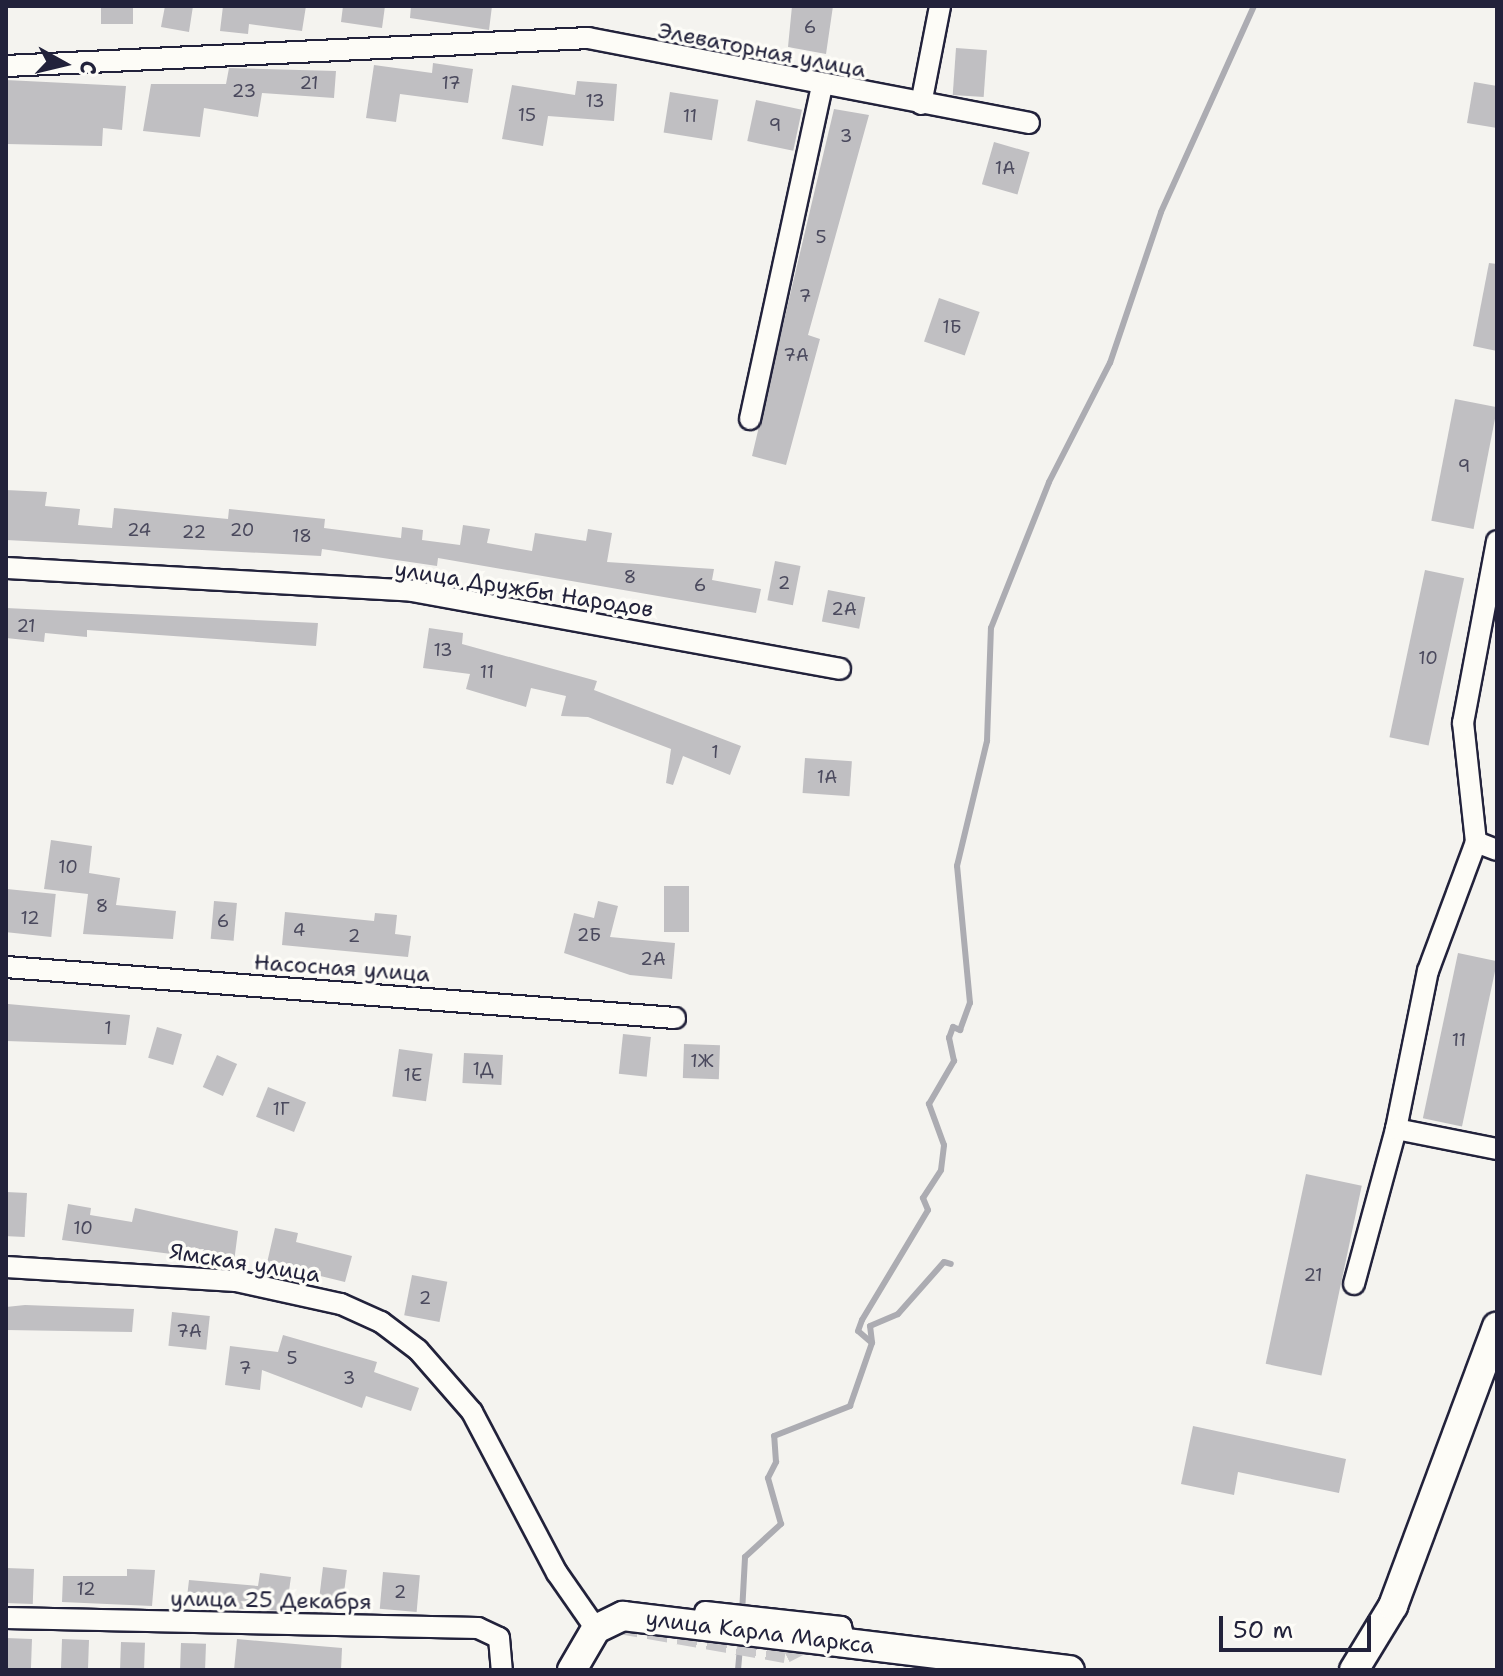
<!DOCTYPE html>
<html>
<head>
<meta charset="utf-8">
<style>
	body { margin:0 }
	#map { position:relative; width:1503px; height:1676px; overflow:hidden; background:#f4f3ef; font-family:"Shantell Sans",sans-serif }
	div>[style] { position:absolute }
	.stream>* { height:6px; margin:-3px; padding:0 3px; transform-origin:3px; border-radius:3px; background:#acacb2 }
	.building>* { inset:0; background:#c0bfc2; transform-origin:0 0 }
	.street-tunnel>* { height:20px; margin-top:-10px; transform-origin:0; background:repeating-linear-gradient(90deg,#cac9cb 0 20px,transparent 0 30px) }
	.roads { filter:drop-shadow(2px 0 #22223b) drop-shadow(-2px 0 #22223b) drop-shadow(0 2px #22223b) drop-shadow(0 -2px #22223b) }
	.street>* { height:20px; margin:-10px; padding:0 10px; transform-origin:10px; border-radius:10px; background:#fdfcf7 }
	.secondary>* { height:28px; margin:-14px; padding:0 14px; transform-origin:14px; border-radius:14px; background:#fdfcf7 }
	span { translate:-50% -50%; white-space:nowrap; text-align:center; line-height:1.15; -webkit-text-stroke:7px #fdfcf7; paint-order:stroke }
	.number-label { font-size:18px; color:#4a495d }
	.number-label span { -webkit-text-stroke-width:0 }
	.street-label { font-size:22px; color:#22223b }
	.frame { position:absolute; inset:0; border:8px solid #22223b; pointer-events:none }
	.north { position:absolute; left:24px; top:24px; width:80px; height:80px; -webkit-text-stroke:6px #fdfcf7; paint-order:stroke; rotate:98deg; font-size:22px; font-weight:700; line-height:32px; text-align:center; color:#22223b }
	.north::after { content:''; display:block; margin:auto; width:28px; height:36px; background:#22223b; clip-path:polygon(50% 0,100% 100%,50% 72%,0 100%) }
	.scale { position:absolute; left:1219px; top:1616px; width:152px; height:36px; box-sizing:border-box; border:4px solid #22223b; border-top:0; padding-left:10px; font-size:24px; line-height:28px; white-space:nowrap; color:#22223b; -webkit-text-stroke:6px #fdfcf7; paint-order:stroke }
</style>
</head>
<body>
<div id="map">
	<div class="stream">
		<i style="left:872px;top:1342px;width:16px;rotate:-97deg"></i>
		<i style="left:870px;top:1326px;width:30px;rotate:-23deg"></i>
		<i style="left:898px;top:1314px;width:69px;rotate:-48.5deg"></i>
		<i style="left:944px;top:1262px;width:7px;rotate:16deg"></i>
		<i style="left:742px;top:1613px;width:56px;rotate:-86.9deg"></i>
		<i style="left:745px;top:1557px;width:49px;rotate:-42.5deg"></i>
		<i style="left:781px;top:1524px;width:48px;rotate:-105.8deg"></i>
		<i style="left:768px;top:1478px;width:18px;rotate:-63deg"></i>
		<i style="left:776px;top:1462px;width:26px;rotate:-94deg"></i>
		<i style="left:774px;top:1436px;width:82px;rotate:-21.5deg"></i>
		<i style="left:850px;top:1406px;width:67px;rotate:-70.8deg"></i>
		<i style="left:872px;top:1343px;width:18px;rotate:-139deg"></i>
		<i style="left:858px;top:1331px;width:12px;rotate:-70deg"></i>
		<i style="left:862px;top:1320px;width:128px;rotate:-59deg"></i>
		<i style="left:928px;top:1210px;width:13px;rotate:-113deg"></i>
		<i style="left:923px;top:1198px;width:33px;rotate:-57deg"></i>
		<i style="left:941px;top:1170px;width:25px;rotate:-83deg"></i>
		<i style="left:944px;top:1145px;width:44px;rotate:-110.1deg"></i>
		<i style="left:929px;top:1104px;width:50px;rotate:-59.8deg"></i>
		<i style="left:954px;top:1061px;width:24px;rotate:-102deg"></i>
		<i style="left:949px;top:1038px;width:12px;rotate:-70deg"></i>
		<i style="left:953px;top:1027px;width:8px;rotate:23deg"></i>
		<i style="left:960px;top:1030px;width:29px;rotate:-70deg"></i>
		<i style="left:970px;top:1003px;width:138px;rotate:-95.4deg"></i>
		<i style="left:957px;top:866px;width:129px;rotate:-76.5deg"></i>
		<i style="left:987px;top:741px;width:113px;rotate:-88deg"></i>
		<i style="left:991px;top:628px;width:157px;rotate:-68.3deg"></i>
		<i style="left:1049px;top:482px;width:134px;rotate:-62.9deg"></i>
		<i style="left:1110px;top:363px;width:159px;rotate:-71.3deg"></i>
		<i style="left:1161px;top:212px;width:226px;rotate:-65.7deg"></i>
		<i style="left:738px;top:1670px;width:34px;rotate:-85deg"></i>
	</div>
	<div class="building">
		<i style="left:101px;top:6px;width:32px;height:18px"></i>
		<i style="clip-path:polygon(165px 6px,193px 6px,189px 32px,161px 27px)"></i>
		<i style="clip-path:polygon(223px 6px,306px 6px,302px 31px,249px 24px,248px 34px,220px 31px)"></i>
		<i style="clip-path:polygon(343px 6px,385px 6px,382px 28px,341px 22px)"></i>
		<i style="clip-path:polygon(411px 6px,492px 6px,489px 30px,410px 18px)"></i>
		<i style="clip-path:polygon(792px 6px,833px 6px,826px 54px,788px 47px)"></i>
		<i style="left:956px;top:48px;width:31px;height:47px;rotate:4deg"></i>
		<i style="clip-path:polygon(433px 63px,473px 69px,468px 103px,400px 94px,396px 122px,366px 118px,374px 65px,432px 73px)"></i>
		<i style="clip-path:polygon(229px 68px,336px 71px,334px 98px,262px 93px,258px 117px,204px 108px,200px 137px,143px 131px,151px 84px,226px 84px)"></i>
		<i style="clip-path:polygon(6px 80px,126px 86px,122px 130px,103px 128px,102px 146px,6px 144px)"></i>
		<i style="clip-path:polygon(577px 81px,617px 84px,614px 121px,548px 116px,543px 146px,502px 139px,512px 85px,575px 95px)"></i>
		<i style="clip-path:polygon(1474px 82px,1497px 86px,1497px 128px,1467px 123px)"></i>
		<i style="left:670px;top:92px;width:49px;height:41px;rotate:9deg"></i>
		<i style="left:756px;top:100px;width:47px;height:42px;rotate:12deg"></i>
		<i style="clip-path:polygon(834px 109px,869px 115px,808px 335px,820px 339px,786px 465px,752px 456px)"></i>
		<i style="left:994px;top:142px;width:37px;height:44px;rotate:16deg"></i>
		<i style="clip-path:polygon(1489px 263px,1497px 264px,1497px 351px,1473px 346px)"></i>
		<i style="left:939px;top:298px;width:43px;height:46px;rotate:19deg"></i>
		<i style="left:1455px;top:399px;width:43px;height:124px;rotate:11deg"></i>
		<i style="clip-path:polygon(6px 490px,47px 492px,45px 506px,80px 509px,78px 525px,112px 528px,114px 508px,228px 519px,229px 509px,325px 519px,324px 528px,401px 538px,402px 527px,423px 530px,422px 540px,460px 545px,463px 525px,490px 529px,487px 543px,532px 551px,535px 533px,586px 541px,588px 529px,612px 533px,607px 562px,714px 569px,712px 580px,761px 589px,756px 613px,438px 558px,437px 566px,322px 549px,321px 556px,6px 540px)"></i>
		<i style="left:775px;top:561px;width:26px;height:40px;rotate:11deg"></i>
		<i style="left:1425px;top:570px;width:40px;height:171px;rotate:12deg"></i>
		<i style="left:828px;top:590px;width:38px;height:32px;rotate:11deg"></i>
		<i style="clip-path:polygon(6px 608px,318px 623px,316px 646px,87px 630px,87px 637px,45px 633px,44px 642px,6px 638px)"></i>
		<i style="clip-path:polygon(429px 628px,463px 633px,462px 644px,597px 681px,594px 690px,741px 746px,730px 775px,683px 756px,673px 785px,666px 783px,671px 749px,588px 717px,561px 716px,566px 696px,531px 688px,526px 707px,466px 689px,470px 674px,423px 668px)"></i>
		<i style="left:805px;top:758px;width:47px;height:35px;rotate:4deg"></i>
		<i style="clip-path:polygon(51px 840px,92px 846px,89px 873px,120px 878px,116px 905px,176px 911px,173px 939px,83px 934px,88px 894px,44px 889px)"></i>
		<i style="left:664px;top:886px;width:25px;height:46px"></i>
		<i style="left:7px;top:889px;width:49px;height:43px;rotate:6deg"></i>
		<i style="left:214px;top:901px;width:23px;height:38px;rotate:5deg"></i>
		<i style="clip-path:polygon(598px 901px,618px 906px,610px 937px,675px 943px,672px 979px,630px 975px,564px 953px,574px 913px,594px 918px)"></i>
		<i style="clip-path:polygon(285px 912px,374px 921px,375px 913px,397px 915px,395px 934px,411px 936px,408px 957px,282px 945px)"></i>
		<i style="left:1458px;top:953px;width:40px;height:169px;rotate:12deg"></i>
		<i style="clip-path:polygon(8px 1004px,130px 1015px,126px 1045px,6px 1041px)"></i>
		<i style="left:157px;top:1027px;width:26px;height:32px;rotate:16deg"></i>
		<i style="left:623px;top:1034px;width:28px;height:40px;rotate:6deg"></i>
		<i style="left:684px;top:1044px;width:36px;height:34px;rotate:2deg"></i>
		<i style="left:399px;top:1049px;width:34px;height:48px;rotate:8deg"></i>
		<i style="left:464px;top:1053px;width:39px;height:30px;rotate:3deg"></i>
		<i style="left:217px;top:1055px;width:22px;height:35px;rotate:24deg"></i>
		<i style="left:268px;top:1087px;width:41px;height:32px;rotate:22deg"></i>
		<i style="left:1306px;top:1174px;width:57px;height:194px;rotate:12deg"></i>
		<i style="left:6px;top:1192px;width:21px;height:44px;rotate:3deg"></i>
		<i style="clip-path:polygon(68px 1204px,91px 1208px,90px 1215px,132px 1222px,135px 1208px,238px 1231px,234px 1262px,62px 1240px)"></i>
		<i style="clip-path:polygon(275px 1228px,298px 1233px,296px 1242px,352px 1256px,345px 1282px,267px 1263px)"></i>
		<i style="left:412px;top:1275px;width:36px;height:41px;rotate:11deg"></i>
		<i style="clip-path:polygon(25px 1305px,134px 1309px,132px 1332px,6px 1330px,6px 1307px)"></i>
		<i style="left:172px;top:1312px;width:38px;height:34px;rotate:6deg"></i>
		<i style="clip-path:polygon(283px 1335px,377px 1362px,374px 1372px,419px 1388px,411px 1411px,366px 1396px,362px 1408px,262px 1370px,260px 1390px,225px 1385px,230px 1346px,278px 1352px)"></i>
		<i style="clip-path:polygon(1193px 1426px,1346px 1459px,1339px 1493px,1238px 1472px,1234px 1495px,1181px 1484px)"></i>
		<i style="left:323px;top:1567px;width:24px;height:39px;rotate:7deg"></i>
		<i style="left:6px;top:1568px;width:28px;height:35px;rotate:2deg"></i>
		<i style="clip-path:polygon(127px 1569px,155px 1570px,152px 1606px,62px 1602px,63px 1576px,127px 1576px)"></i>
		<i style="left:383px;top:1572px;width:37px;height:37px;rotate:5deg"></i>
		<i style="clip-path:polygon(260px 1573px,291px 1577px,286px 1611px,186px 1606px,189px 1580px,258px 1586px)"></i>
		<i style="left:6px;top:1638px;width:26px;height:32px;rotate:2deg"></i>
		<i style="clip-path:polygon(237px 1639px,342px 1648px,341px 1670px,234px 1670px)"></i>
		<i style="left:89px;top:1640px;width:30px;height:27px;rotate:92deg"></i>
		<i style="left:121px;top:1642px;width:24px;height:28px;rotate:2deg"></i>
		<i style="left:181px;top:1643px;width:25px;height:27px;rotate:2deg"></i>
	</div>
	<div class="street-tunnel">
		<i style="left:619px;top:1624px;width:169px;rotate:9.9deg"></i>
		<i style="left:785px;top:1653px;width:30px;rotate:-27deg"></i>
	</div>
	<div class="roads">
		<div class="street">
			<i style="left:6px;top:66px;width:583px;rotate:-2.75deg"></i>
			<i style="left:588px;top:38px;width:449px;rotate:10.9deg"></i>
			<i style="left:921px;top:104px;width:100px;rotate:-79deg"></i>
			<i style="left:750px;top:419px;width:341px;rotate:-77.8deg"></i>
			<i style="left:6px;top:568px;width:407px;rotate:3.2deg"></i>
			<i style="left:412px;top:591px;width:435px;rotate:10.3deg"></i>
			<i style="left:1476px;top:842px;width:22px;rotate:21deg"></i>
			<i style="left:6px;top:967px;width:671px;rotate:4.36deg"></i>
			<i style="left:1396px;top:1129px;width:161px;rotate:-78.6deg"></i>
			<i style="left:1428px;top:971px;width:138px;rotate:-69.6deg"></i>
			<i style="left:1476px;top:842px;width:120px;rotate:-96.2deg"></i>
			<i style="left:1463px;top:723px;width:185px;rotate:-79.4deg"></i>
			<i style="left:6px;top:1267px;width:230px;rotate:3.5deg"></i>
			<i style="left:236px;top:1281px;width:107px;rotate:12.4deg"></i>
			<i style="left:341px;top:1304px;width:44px;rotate:24.2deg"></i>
			<i style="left:381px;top:1322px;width:46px;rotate:37.1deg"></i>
			<i style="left:418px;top:1350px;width:82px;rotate:48.9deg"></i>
			<i style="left:472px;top:1412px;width:182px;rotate:62.2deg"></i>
			<i style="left:557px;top:1573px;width:68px;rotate:55.1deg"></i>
			<i style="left:1354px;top:1284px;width:161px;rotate:-74.8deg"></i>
			<i style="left:1396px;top:1129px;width:103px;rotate:11.2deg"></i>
			<i style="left:705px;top:1612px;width:137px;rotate:6.3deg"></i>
			<i style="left:841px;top:1627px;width:16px;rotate:75deg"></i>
			<i style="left:6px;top:1618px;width:472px;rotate:1.2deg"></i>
			<i style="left:478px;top:1628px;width:23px;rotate:25deg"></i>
			<i style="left:499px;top:1638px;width:32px;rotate:85deg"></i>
		</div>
		<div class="secondary">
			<i style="left:572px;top:1670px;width:48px;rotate:-59.7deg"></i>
			<i style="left:596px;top:1629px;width:30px;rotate:-26deg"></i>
			<i style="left:623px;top:1616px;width:450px;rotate:6.9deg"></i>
			<i style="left:1354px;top:1670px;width:75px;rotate:-58.6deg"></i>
			<i style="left:1393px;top:1606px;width:298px;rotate:-69.6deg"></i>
		</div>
	</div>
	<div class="number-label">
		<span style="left:810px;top:27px">6</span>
		<span style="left:309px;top:83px">21</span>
		<span style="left:451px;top:83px">17</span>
		<span style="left:244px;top:91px">23</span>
		<span style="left:595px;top:101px">13</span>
		<span style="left:527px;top:115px">15</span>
		<span style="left:690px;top:116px">11</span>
		<span style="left:775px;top:125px">9</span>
		<span style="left:846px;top:136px">3</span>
		<span style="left:1005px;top:168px">1А</span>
		<span style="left:821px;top:237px">5</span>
		<span style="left:805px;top:296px">7</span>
		<span style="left:952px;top:327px">1Б</span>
		<span style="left:796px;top:355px">7А</span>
		<span style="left:1464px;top:466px">9</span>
		<span style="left:139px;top:530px">24</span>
		<span style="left:242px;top:530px">20</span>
		<span style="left:194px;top:532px">22</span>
		<span style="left:302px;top:536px">18</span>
		<span style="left:630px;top:577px">8</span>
		<span style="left:784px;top:583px">2</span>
		<span style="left:700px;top:585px">6</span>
		<span style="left:844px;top:609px">2А</span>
		<span style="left:26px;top:626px">21</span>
		<span style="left:443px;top:650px">13</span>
		<span style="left:1428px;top:658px">10</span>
		<span style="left:487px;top:672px">11</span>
		<span style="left:715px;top:752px">1</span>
		<span style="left:827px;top:777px">1А</span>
		<span style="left:68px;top:867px">10</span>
		<span style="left:102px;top:906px">8</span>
		<span style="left:30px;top:918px">12</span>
		<span style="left:223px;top:921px">6</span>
		<span style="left:299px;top:930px">4</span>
		<span style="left:589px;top:935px">2Б</span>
		<span style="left:354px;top:936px">2</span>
		<span style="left:653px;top:959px">2А</span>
		<span style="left:108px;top:1028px">1</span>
		<span style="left:1459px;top:1040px">11</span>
		<span style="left:702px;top:1061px">1Ж</span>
		<span style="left:483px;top:1069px">1Д</span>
		<span style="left:413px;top:1075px">1Е</span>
		<span style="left:281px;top:1109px">1Г</span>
		<span style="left:83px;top:1228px">10</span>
		<span style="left:1313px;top:1275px">21</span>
		<span style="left:425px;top:1298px">2</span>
		<span style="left:189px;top:1331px">7А</span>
		<span style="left:292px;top:1358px">5</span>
		<span style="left:245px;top:1368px">7</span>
		<span style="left:349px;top:1378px">3</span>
		<span style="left:86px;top:1589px">12</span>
		<span style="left:400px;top:1592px">2</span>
	</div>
	<div class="street-label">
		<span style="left:762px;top:50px;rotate:11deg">Элеваторная улица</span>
		<span style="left:524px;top:589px;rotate:9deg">улица Дружбы Народов</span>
		<span style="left:342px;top:968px;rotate:4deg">Насосная улица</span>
		<span style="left:245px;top:1263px;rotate:9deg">Ямская улица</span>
		<span style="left:271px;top:1600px;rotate:1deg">улица 25 Декабря</span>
		<span style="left:760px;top:1632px;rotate:7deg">улица Карла Маркса</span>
	</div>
	<div class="frame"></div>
	<div class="north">С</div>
	<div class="scale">50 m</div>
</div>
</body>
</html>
